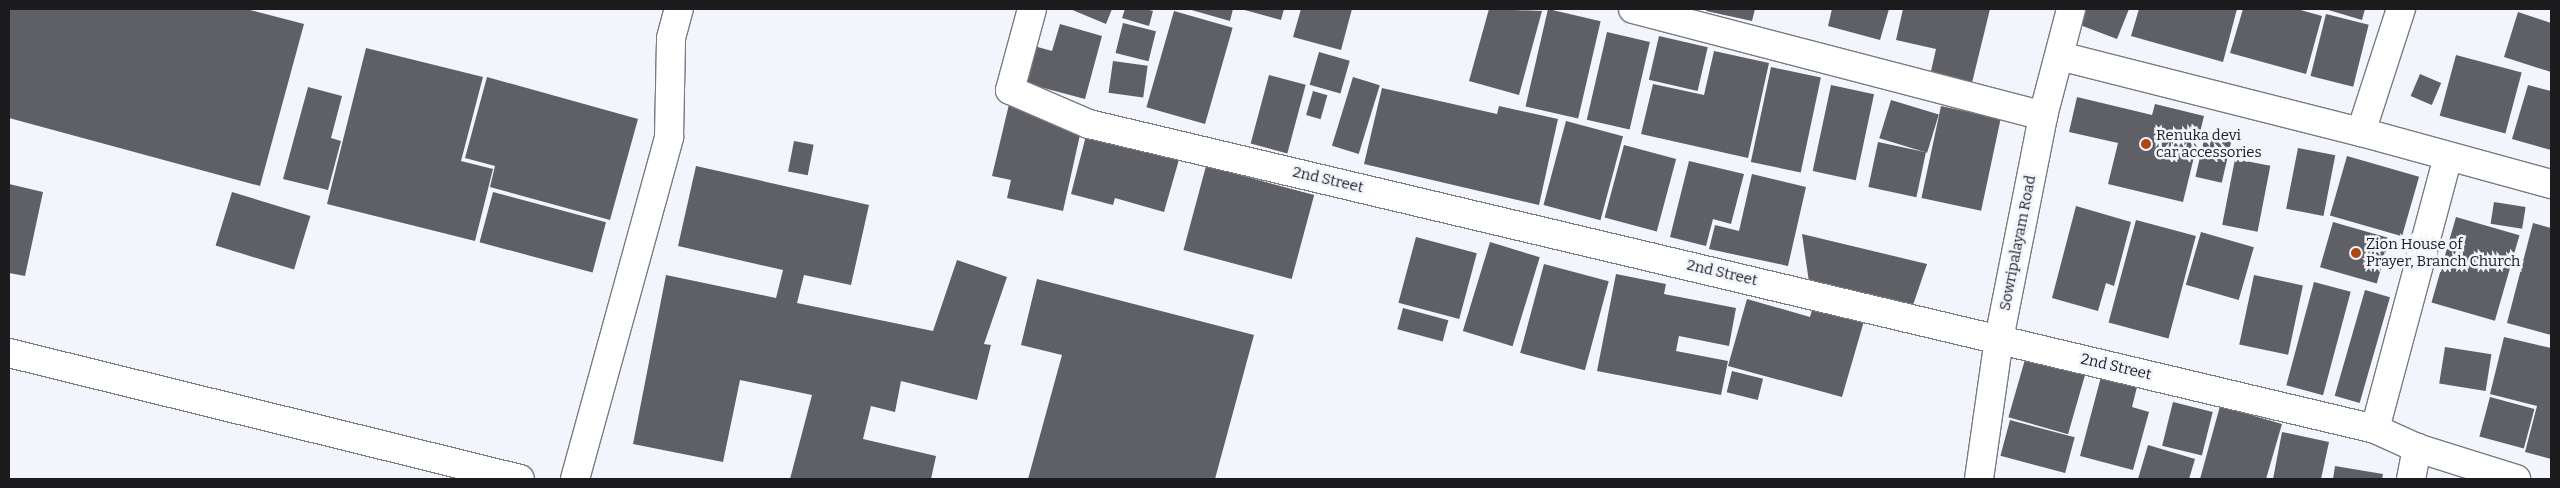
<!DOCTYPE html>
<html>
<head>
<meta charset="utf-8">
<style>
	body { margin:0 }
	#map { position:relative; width:2560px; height:488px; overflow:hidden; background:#f3f5fd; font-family:Bitter,serif }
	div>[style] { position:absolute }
	.building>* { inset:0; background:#5e6066; transform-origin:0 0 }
	.roads { filter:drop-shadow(1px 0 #797b82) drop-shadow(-1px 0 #797b82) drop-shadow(0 1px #797b82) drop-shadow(0 -1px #797b82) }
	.street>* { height:28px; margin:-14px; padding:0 14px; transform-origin:14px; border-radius:14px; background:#fff }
	.secondary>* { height:28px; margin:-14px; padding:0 14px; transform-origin:14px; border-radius:14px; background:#fff }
	.dots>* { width:14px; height:14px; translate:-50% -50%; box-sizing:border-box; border:2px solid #f3f5fd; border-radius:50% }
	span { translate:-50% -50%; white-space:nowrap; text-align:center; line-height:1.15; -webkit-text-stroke:5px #f3f5fd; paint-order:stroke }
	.poi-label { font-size:15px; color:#1c1c1f }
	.left { translate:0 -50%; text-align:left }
	.street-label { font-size:15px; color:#1c1c1f }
	.frame { position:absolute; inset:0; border:10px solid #1c1c1f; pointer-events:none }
</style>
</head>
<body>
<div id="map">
	<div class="building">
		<i style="clip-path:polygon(9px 9px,246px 9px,304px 24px,260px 186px,9px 118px)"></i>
		<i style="clip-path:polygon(1070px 9px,1112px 9px,1106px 24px)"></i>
		<i style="clip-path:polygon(1125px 9px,1145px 9px,1153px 11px,1149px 26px,1122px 18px)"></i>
		<i style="clip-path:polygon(1188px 9px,1233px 9px,1230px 21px)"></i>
		<i style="clip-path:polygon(1241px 9px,1284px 9px,1281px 20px)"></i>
		<i style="clip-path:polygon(1301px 9px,1352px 9px,1341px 50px,1293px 37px)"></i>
		<i style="clip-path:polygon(1489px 9px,1542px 11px,1519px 95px,1469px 81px)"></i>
		<i style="left:1548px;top:9px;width:54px;height:100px;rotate:13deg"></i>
		<i style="clip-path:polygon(1707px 9px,1755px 9px,1752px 21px,1706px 11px)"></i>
		<i style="clip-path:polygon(1832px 9px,1889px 9px,1880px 40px,1828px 26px)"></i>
		<i style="clip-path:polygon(1903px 9px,1990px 9px,1970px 91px,1929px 80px,1936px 49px,1896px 40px)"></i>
		<i style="clip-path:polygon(2086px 9px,2129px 9px,2117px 39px,2080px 25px)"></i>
		<i style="clip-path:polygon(2139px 9px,2237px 9px,2223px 62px,2131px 36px)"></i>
		<i style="clip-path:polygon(2243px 9px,2297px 9px,2322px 16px,2306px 74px,2230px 53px)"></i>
		<i style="clip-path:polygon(2325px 9px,2365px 9px,2362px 20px)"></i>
		<i style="left:1174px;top:11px;width:61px;height:100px;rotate:16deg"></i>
		<i style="clip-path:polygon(2518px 12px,2551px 23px,2551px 72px,2504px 57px)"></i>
		<i style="left:2326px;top:14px;width:44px;height:64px;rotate:14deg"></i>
		<i style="left:1123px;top:23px;width:34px;height:31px;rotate:14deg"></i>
		<i style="clip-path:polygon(1060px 24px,1102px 36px,1085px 99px,1025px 83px,1034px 46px,1052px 51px)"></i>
		<i style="left:1607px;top:32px;width:44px;height:90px;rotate:13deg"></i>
		<i style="left:1659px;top:36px;width:50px;height:45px;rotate:13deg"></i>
		<i style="clip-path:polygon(366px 48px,483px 77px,461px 161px,493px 169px,475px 241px,327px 204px)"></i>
		<i style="clip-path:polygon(1714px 51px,1769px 63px,1748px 158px,1641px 134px,1653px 84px,1704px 95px)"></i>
		<i style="left:1319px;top:52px;width:32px;height:34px;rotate:16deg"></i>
		<i style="left:2456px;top:55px;width:68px;height:63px;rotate:15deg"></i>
		<i style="left:1113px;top:61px;width:35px;height:32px;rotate:8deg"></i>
		<i style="left:1771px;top:67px;width:51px;height:97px;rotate:12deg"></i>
		<i style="left:2420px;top:74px;width:23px;height:24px;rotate:23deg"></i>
		<i style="left:1269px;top:75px;width:38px;height:71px;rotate:15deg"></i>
		<i style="clip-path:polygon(487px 77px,638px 119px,610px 220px,490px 187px,495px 166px,465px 158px)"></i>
		<i style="left:1353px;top:77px;width:28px;height:72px;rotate:17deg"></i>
		<i style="left:1831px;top:85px;width:44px;height:88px;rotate:12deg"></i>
		<i style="clip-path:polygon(2528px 85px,2551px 91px,2551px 150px,2512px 139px)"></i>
		<i style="clip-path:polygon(308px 87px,342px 96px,331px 138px,341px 141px,328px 190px,283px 179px)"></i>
		<i style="clip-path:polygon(1382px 88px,1497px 114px,1499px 106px,1558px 119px,1539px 205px,1364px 164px)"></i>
		<i style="left:1313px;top:91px;width:15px;height:25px;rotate:16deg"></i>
		<i style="clip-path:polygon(2077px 97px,2152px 115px,2155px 104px,2204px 116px,2183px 202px,2108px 184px,2118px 143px,2069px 132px)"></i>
		<i style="clip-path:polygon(1010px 100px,1084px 117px,1063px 211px,1007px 198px,1011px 180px,992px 176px)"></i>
		<i style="left:1891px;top:100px;width:50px;height:40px;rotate:17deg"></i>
		<i style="left:1941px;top:106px;width:61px;height:94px;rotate:12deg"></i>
		<i style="left:1566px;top:121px;width:59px;height:87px;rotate:15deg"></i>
		<i style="clip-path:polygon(1089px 124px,1182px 149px,1164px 212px,1115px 198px,1113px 205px,1071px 194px)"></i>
		<i style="left:2206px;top:131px;width:27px;height:47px;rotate:13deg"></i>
		<i style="left:794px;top:141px;width:20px;height:31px;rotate:11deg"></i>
		<i style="left:1878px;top:142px;width:49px;height:46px;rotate:12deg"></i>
		<i style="left:1624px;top:145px;width:54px;height:75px;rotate:15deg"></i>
		<i style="left:2298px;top:148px;width:38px;height:62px;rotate:11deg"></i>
		<i style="left:2347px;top:156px;width:75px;height:62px;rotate:16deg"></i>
		<i style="left:2235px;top:159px;width:36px;height:67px;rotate:11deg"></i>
		<i style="clip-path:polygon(1689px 161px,1744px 174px,1731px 224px,1713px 219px,1706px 246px,1670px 237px)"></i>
		<i style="clip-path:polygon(696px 166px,869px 205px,851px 285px,804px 275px,797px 303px,933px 331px,957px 260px,1007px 277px,984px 344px,991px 345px,977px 400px,901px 381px,895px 412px,871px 406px,863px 439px,936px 456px,931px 479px,790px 479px,812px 395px,740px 380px,723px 462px,633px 444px,666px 275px,776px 298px,783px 270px,678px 246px)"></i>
		<i style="left:1206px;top:166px;width:112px;height:87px;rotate:15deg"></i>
		<i style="clip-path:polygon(1752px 174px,1806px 187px,1788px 266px,1709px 249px,1715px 225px,1739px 231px)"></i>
		<i style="clip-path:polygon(9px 184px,43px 192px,25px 276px,9px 273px)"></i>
		<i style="left:232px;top:192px;width:82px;height:56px;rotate:17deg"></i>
		<i style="left:493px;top:192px;width:117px;height:52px;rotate:15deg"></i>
		<i style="left:2494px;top:202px;width:32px;height:22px;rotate:9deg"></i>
		<i style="clip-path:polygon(2076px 206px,2131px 222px,2114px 286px,2106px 283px,2098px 311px,2052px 298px)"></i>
		<i style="left:2456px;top:217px;width:66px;height:89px;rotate:16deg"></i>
		<i style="left:2136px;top:220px;width:62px;height:106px;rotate:15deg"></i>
		<i style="left:2333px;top:222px;width:59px;height:47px;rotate:16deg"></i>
		<i style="clip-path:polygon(2533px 223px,2551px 228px,2551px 335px,2507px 323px)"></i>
		<i style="left:2201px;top:232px;width:55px;height:55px;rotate:16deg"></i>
		<i style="clip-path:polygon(1802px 234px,1927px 264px,1912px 308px,1809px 282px)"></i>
		<i style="left:1416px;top:237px;width:63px;height:68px;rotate:15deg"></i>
		<i style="left:1490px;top:242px;width:52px;height:93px;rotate:17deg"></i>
		<i style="left:1544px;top:264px;width:67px;height:92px;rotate:15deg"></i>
		<i style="clip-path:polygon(1616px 274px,1666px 284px,1664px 294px,1736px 308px,1729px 346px,1679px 336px,1676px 351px,1728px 361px,1721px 395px,1597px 371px)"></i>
		<i style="left:2254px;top:275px;width:50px;height:71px;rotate:12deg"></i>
		<i style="clip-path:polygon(1037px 279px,1254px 335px,1215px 479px,1028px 479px,1062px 355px,1021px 345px)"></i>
		<i style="left:2314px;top:282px;width:38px;height:107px;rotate:15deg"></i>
		<i style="left:2365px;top:290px;width:26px;height:110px;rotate:16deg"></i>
		<i style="clip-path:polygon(1747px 299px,1810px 317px,1813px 307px,1864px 321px,1842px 397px,1728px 366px)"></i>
		<i style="left:1403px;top:308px;width:47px;height:22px;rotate:15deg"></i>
		<i style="clip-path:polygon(2504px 337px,2551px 348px,2551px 459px,2525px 452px,2537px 406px,2490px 394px)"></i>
		<i style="left:2445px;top:347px;width:47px;height:37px;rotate:9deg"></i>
		<i style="left:2028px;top:349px;width:62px;height:71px;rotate:16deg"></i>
		<i style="left:1732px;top:371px;width:32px;height:22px;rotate:14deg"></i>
		<i style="clip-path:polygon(2102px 373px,2138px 383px,2132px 407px,2149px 412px,2133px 470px,2080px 456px)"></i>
		<i style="left:2490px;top:397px;width:46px;height:41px;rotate:15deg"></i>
		<i style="left:2173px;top:402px;width:41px;height:45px;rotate:14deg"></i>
		<i style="clip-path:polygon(2220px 406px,2282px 424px,2266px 479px,2200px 479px)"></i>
		<i style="left:2010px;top:420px;width:67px;height:37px;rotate:15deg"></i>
		<i style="clip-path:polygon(2282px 432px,2329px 442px,2321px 479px,2273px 479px)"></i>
		<i style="clip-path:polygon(2148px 445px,2195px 459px,2189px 479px,2138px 479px)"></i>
		<i style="clip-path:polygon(2335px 466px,2383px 474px,2382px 479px,2333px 479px)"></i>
	</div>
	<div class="roads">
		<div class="street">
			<i style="left:1032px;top:9px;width:84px;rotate:105.2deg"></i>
			<i style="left:1010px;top:90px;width:86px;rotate:23.3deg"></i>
			<i style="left:1089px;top:124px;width:1322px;rotate:13.34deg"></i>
			<i style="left:2375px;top:429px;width:46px;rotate:24.3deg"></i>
			<i style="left:2417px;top:448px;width:104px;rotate:17.4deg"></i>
			<i style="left:1633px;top:9px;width:424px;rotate:14.6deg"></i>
			<i style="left:2060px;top:56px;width:310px;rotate:14.2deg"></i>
			<i style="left:2361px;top:132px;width:197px;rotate:15.3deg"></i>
			<i style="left:2361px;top:132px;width:129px;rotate:-72deg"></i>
			<i style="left:9px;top:353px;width:526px;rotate:13.85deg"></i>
			<i style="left:2375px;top:429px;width:282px;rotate:-75deg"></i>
			<i style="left:575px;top:479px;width:355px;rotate:-74.6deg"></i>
			<i style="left:669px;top:137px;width:99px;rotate:-88.8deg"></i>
			<i style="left:671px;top:38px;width:30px;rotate:-75deg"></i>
			<i style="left:2411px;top:479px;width:32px;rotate:-79deg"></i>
		</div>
		<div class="secondary">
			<i style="left:1979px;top:479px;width:141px;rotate:-81.9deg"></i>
			<i style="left:1999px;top:339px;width:227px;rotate:-78.8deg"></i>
			<i style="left:2043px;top:116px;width:111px;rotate:-75.3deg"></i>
		</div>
	</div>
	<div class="dots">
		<i style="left:2146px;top:144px;background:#ac4814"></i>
		<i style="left:2356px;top:253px;background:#ac4814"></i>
	</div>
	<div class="poi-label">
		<span class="left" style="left:2156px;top:144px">Renuka devi<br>car accessories</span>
		<span class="left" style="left:2366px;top:253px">Zion House of<br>Prayer, Branch Church</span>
	</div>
	<div class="street-label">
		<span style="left:1328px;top:180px;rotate:13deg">2nd Street</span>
		<span style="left:2018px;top:243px;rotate:-79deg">Sowripalayam Road</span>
		<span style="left:1722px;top:273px;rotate:13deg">2nd Street</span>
		<span style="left:2116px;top:367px;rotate:13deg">2nd Street</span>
	</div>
	<div class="frame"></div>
</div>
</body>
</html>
